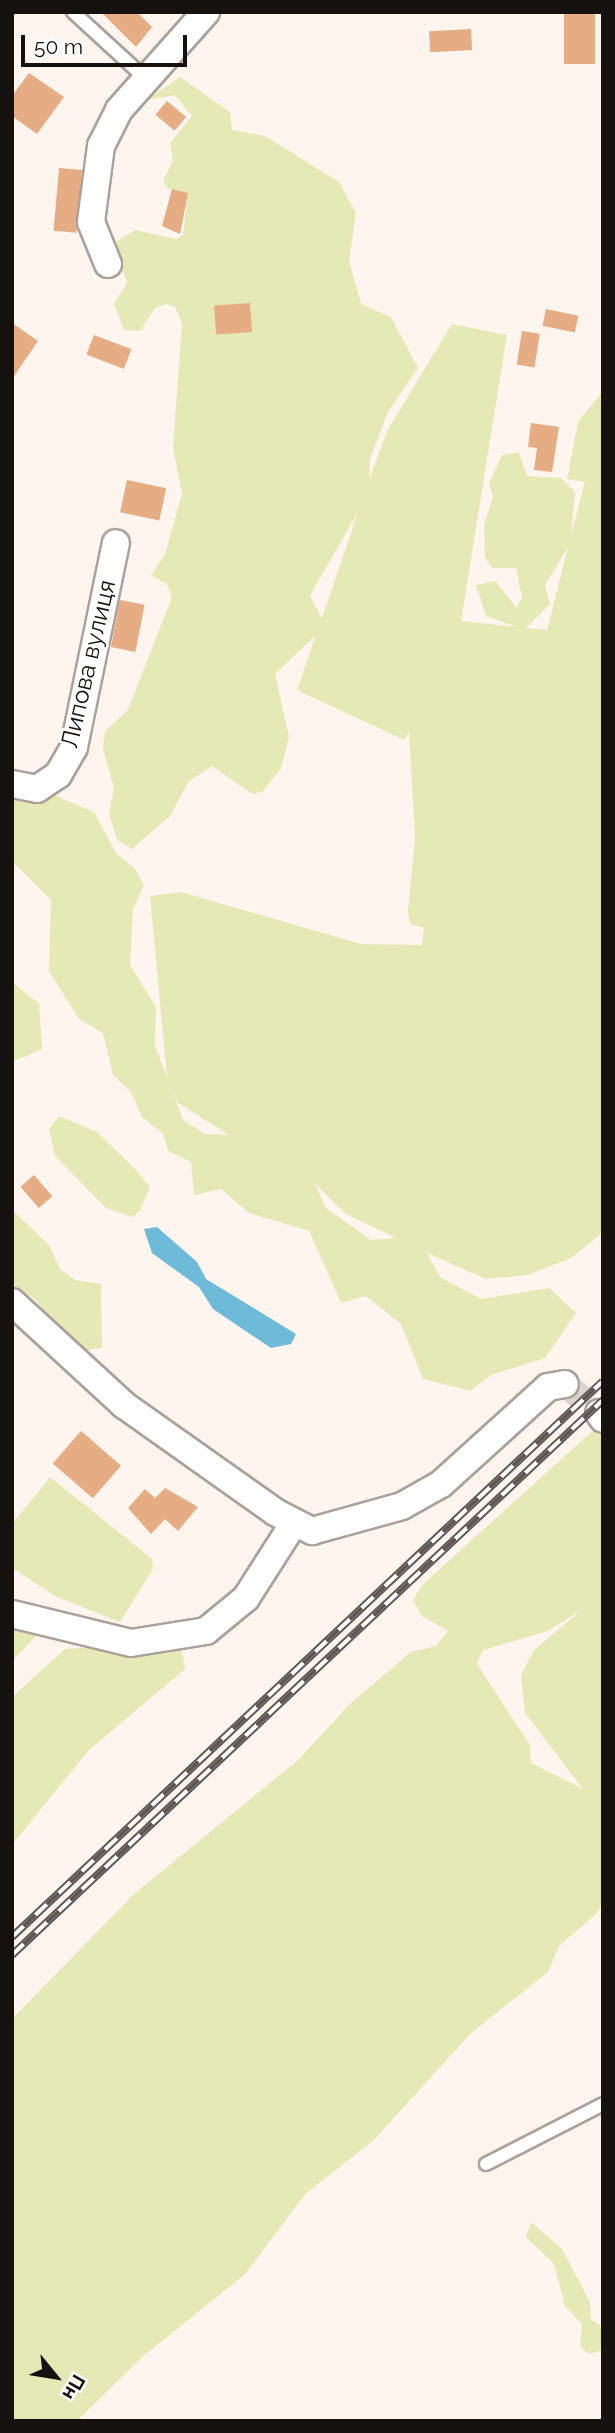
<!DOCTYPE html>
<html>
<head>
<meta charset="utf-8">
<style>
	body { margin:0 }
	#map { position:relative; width:615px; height:2433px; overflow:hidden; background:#fff5ef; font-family:Raleway,sans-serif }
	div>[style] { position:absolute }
	.green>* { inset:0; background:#e4e9b5 }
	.water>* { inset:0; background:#6ebad9 }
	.building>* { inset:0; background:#e6ac83; transform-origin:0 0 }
	.minor-tunnel>* { height:26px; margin-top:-13px; transform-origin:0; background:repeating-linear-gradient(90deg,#dcd3cd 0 26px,transparent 0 39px) }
	.roads { filter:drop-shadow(2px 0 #aaa19b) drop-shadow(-2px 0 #aaa19b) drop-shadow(0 2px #aaa19b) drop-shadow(0 -2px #aaa19b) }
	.service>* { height:12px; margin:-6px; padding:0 6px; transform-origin:6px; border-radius:6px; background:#fff }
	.minor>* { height:26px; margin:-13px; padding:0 13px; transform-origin:13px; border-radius:13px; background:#fff }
	.rail>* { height:8px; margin-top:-4px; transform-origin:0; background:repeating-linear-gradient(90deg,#fff 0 16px,#5d5855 0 32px); box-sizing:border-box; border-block:2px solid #5d5855 }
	span { translate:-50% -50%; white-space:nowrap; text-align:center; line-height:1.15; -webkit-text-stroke:5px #fff; paint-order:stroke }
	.street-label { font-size:24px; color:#14110f }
	.frame { position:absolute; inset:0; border:14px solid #14110f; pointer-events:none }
	.north { position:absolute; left:21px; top:2342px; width:70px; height:70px; -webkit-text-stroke:5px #fff; paint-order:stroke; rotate:120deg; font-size:19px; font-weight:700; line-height:28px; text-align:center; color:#14110f }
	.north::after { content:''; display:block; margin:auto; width:24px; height:32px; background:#14110f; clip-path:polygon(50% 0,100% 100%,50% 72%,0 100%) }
	.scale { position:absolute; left:21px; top:35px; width:166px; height:32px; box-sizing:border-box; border:4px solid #14110f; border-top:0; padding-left:9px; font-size:21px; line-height:24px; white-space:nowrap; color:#14110f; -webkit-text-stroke:5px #fff; paint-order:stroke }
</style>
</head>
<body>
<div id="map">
	<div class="green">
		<i style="clip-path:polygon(evenodd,180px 77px,230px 112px,232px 130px,265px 136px,339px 182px,356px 213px,349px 261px,361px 304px,391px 317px,418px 368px,388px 412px,370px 459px,369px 480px,387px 431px,452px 324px,507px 335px,461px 621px,516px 627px,486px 616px,476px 585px,495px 581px,516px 607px,522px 598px,516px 568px,492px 568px,485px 558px,484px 525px,493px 497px,489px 483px,502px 455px,519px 452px,527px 476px,561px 478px,575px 492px,571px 536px,585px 482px,567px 479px,578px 422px,603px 391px,603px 1232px,571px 1258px,528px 1275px,486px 1279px,427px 1253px,440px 1277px,481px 1299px,549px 1288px,576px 1313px,545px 1358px,491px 1375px,470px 1391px,423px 1379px,401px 1324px,366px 1296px,341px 1303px,309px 1231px,249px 1213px,221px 1189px,194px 1195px,191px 1162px,168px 1151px,163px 1134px,142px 1117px,131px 1092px,113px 1075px,103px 1033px,79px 1019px,49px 971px,51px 900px,12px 861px,12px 788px,40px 798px,56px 796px,94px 812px,116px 853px,135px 869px,144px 885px,133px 909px,130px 965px,156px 1007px,155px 1046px,167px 1077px,150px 896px,181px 892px,361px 944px,422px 945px,424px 928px,410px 924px,408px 911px,415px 838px,409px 732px,404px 740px,297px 690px,316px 635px,275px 674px,289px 737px,281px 768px,262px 792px,252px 794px,212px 766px,188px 782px,171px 815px,132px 849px,117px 840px,109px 813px,114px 788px,103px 749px,105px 731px,128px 710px,172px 597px,167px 584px,151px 575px,165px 554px,182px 494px,173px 448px,182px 323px,175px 307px,166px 304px,155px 308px,140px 331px,124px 330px,114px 304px,127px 283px,114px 243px,135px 230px,176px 239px,183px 235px,188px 193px,168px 189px,163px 181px,173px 160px,170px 143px,192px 116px,175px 95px,147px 100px,180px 77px,358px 512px,322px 618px,321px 617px,310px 596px,358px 512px,180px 77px,568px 547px,547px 630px,526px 628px,550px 604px,545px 585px,568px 547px,180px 77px,170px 1084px,178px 1103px,229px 1135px,205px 1134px,183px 1120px,170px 1084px,180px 77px,315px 1184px,346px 1214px,396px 1238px,371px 1240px,326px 1208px,315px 1184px)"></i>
		<i style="clip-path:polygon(12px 982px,39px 1004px,42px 1049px,12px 1062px)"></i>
		<i style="clip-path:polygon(59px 1116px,97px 1132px,135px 1169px,150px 1187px,140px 1211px,132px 1217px,106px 1208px,55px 1156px,49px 1129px)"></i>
		<i style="clip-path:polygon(12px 1210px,49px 1245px,60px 1269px,75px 1280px,101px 1284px,102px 1348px,87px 1350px,58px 1330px,36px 1300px,12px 1284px)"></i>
		<i style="clip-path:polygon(evenodd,597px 1427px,603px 1433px,603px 1904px,597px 1913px,559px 1946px,548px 1972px,471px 2033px,373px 2141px,306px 2193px,245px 2274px,141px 2358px,77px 2421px,12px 2421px,12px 2019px,134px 1894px,297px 1761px,351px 1703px,411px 1652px,436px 1646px,448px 1631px,422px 1616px,413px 1600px,422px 1585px,597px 1427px,584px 1608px,534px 1650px,521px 1675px,525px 1713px,583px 1789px,531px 1763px,530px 1745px,477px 1664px,483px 1650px,548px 1631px,584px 1608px)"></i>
		<i style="clip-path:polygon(50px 1477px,152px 1559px,153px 1569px,120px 1622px,57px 1597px,12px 1568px,12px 1524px)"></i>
		<i style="clip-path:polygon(12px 1626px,40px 1632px,12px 1661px)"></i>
		<i style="clip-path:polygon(180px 1642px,185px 1669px,89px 1750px,12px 1845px,12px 1697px,65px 1649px)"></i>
		<i style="clip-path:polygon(531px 2222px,562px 2249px,590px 2302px,591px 2320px,602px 2326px,602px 2350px,589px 2354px,580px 2347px,582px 2324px,565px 2306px,554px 2264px,526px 2237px)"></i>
	</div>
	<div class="water">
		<i style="clip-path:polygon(157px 1227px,197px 1262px,206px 1279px,296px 1334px,291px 1344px,271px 1348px,213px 1309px,199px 1287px,152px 1253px,144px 1229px)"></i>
	</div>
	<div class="building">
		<i style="clip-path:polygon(101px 12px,137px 12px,152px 27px,136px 47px)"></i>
		<i style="left:564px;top:12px;width:31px;height:52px"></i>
		<i style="left:471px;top:29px;width:21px;height:42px;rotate:87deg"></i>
		<i style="clip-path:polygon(29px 73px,64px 97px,37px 134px,12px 116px,12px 96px)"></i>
		<i style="left:167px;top:101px;width:25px;height:18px;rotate:40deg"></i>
		<i style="left:59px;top:168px;width:23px;height:63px;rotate:5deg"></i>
		<i style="clip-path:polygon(172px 189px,188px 193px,180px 234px,162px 226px)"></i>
		<i style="left:250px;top:303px;width:29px;height:36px;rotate:86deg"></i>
		<i style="left:546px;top:309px;width:33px;height:17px;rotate:12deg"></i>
		<i style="clip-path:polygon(12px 323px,38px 341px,12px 379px)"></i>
		<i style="left:522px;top:331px;width:18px;height:34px;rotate:9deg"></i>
		<i style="left:94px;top:335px;width:40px;height:21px;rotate:21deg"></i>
		<i style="clip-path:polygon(531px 423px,559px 427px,552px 472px,534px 470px,537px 448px,528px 447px)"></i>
		<i style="left:127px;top:480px;width:40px;height:33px;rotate:12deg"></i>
		<i style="left:120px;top:600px;width:25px;height:48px;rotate:11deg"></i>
		<i style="left:34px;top:1175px;width:28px;height:18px;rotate:49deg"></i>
		<i style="left:81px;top:1431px;width:53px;height:43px;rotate:41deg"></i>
		<i style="clip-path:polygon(165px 1488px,198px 1507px,178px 1531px,165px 1519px,151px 1534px,128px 1508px,145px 1489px,155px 1498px)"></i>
	</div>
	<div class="minor-tunnel">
		<i style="left:565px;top:1384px;width:45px;rotate:40.5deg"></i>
	</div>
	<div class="roads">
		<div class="service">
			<i style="left:73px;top:12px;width:98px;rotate:42.5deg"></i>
			<i style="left:486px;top:2164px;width:131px;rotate:-27.1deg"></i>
		</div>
		<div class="minor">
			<i style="left:108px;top:264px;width:45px;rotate:-112deg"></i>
			<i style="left:91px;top:222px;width:77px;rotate:-82.5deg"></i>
			<i style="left:101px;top:146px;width:40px;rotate:-63.4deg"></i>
			<i style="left:119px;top:110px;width:131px;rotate:-48.4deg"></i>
			<i style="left:12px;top:784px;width:25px;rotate:11deg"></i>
			<i style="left:37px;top:789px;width:25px;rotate:-34deg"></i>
			<i style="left:58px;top:775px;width:32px;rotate:-60deg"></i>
			<i style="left:74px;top:747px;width:208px;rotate:-78.4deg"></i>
			<i style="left:12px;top:1302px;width:152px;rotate:42.6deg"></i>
			<i style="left:124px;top:1405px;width:185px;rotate:35.3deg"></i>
			<i style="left:275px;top:1512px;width:42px;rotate:27.2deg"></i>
			<i style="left:312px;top:1531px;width:93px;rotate:-15.5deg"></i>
			<i style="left:402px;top:1506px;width:45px;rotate:-29.4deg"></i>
			<i style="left:441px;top:1484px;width:144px;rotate:-42.2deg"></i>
			<i style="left:548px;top:1387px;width:17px;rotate:-10deg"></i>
			<i style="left:599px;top:1413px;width:7px;rotate:56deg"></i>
			<i style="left:12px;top:1614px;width:122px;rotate:13.7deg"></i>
			<i style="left:131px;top:1643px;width:76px;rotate:-9.1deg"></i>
			<i style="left:206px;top:1631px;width:52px;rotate:-39.5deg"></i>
			<i style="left:246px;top:1598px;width:89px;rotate:-57.4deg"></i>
		</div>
	</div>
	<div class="rail">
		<i style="left:12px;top:1937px;width:811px;rotate:-43.25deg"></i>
		<i style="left:12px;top:1955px;width:811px;rotate:-43.2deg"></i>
	</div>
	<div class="street-label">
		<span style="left:88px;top:664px;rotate:-77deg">Липова вулиця</span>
	</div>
	<div class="frame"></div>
	<div class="north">Пн</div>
	<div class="scale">50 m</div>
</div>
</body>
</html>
